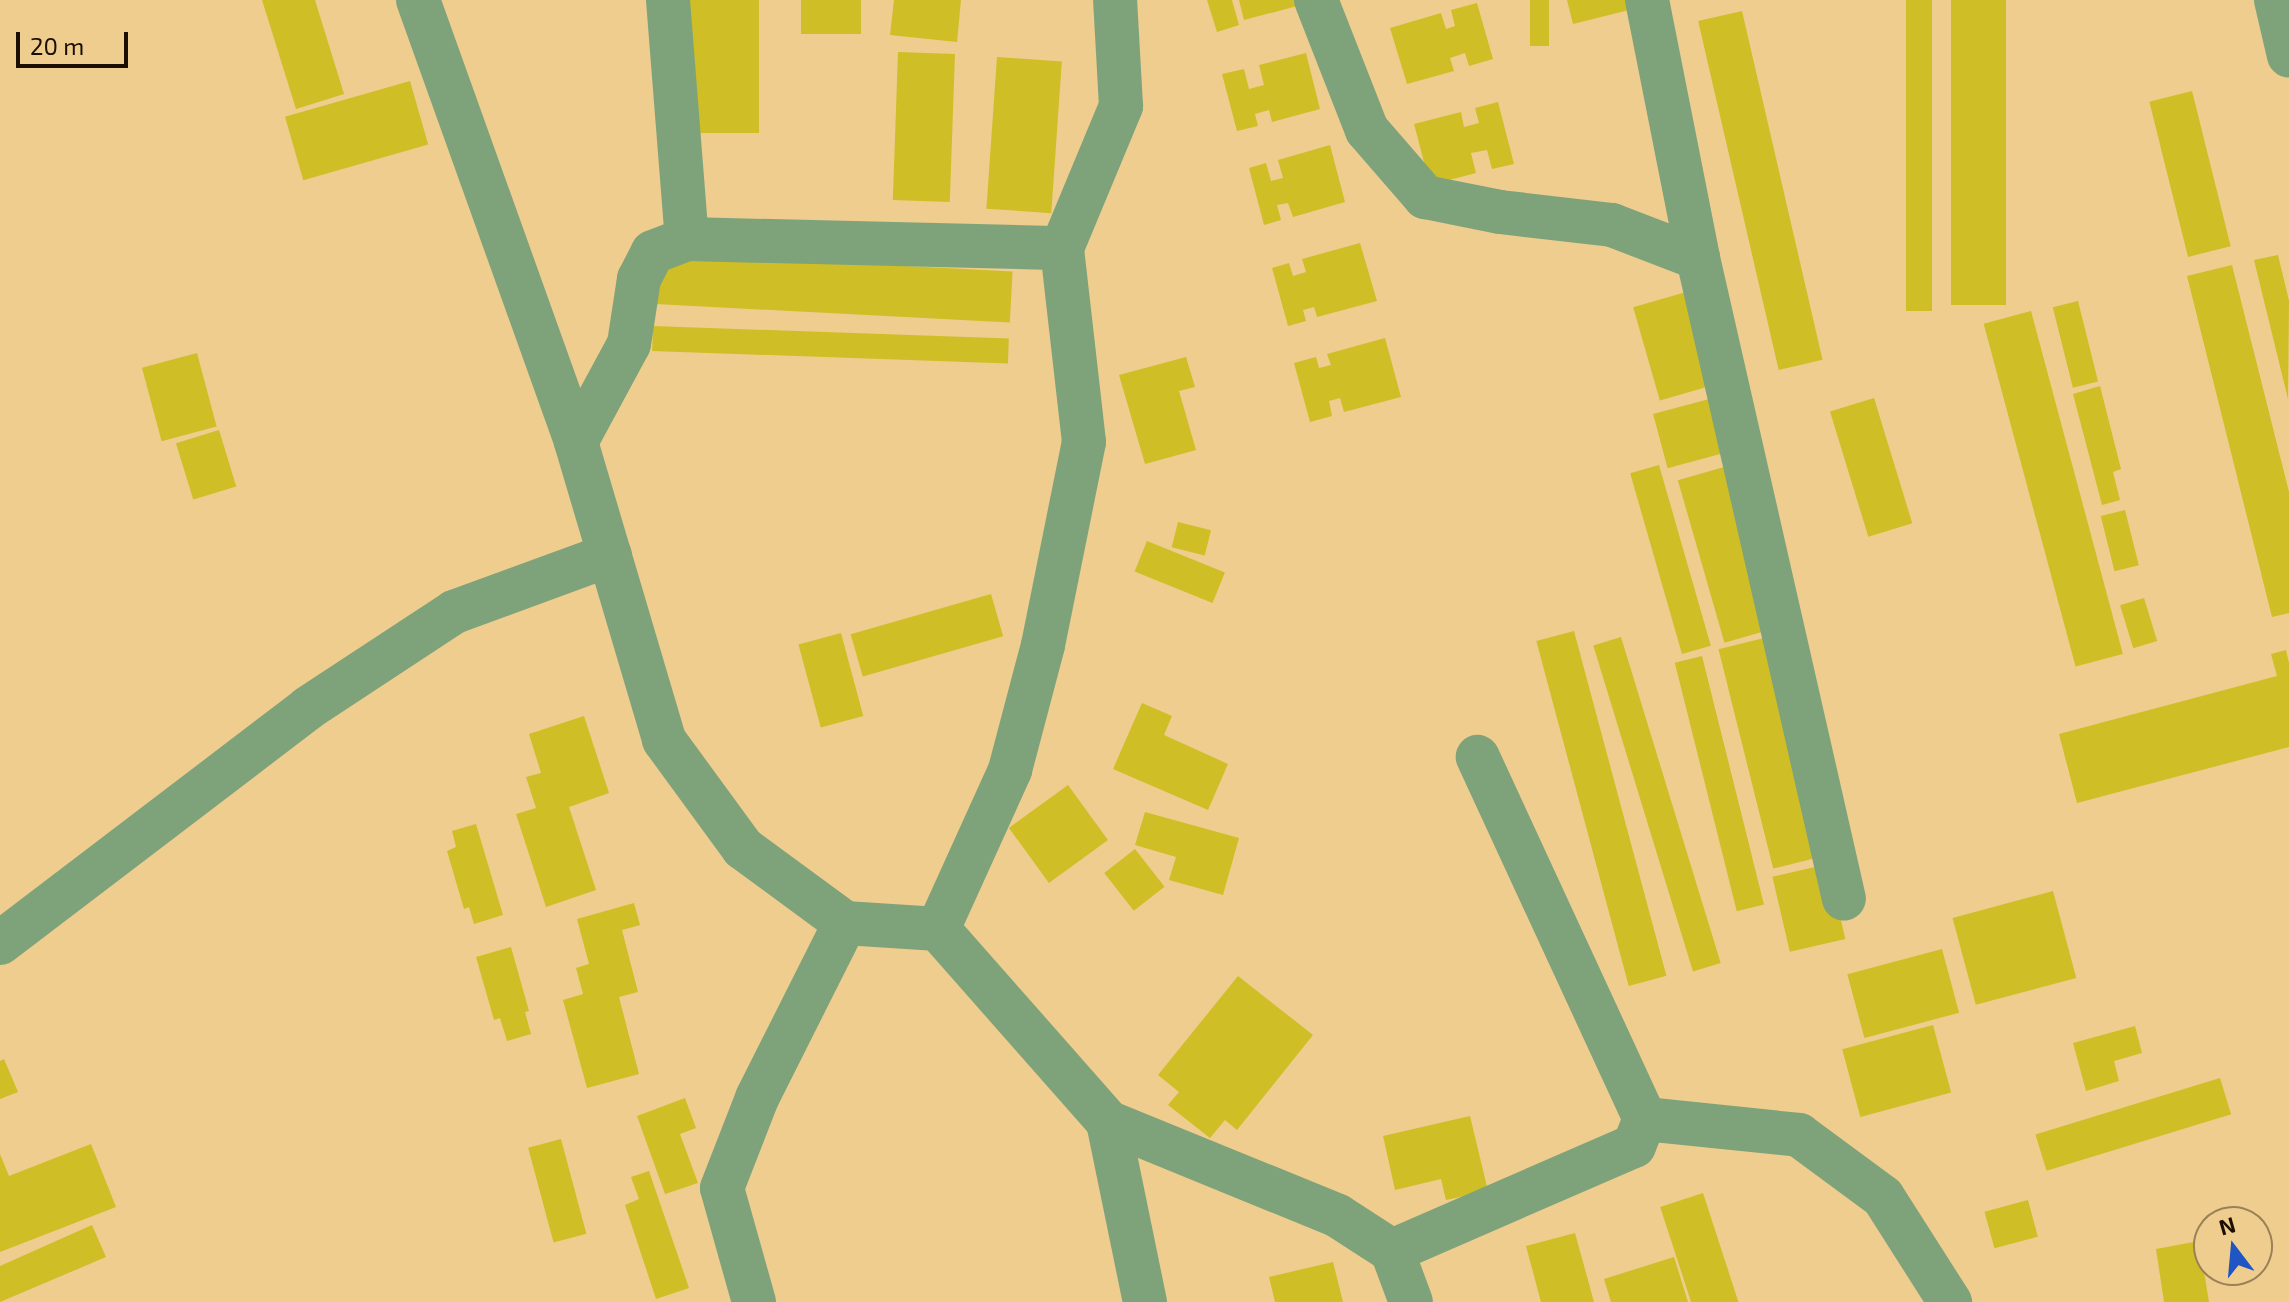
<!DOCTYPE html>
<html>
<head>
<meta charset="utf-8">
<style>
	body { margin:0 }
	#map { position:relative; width:2289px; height:1302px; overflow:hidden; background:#eecd8f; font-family:"Exo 2",sans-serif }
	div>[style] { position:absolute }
	.building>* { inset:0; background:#cfbe26; transform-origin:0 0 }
	.minor>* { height:44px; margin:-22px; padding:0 22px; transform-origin:22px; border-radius:22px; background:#7ea37a }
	span { translate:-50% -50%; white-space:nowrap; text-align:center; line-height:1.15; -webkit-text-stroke:6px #eecd8f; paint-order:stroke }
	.north { position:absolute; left:2193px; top:1206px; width:80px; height:80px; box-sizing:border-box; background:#eecd8f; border:2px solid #9a8156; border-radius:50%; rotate:344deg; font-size:22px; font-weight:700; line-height:32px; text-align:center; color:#1b0f00 }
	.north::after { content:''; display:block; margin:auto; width:28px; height:36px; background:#2056c3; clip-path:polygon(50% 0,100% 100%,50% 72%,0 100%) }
	.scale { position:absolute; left:16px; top:32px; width:112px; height:36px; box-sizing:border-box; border:4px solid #1b0f00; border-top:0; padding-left:10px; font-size:24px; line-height:28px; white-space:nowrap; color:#1b0f00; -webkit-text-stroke:6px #eecd8f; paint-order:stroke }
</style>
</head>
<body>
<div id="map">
	<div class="building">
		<i style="clip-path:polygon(262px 0,315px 0,344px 94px,296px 109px)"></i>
		<i style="left:684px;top:0;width:75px;height:133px"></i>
		<i style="left:801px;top:0;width:60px;height:34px"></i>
		<i style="clip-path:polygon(894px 0,961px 0,957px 42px,890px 35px)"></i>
		<i style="clip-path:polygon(1207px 0,1232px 0,1239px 25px,1217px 32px)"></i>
		<i style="clip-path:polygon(1239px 0,1296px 0,1297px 6px,1244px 20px)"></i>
		<i style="left:1530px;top:0;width:19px;height:46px"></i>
		<i style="clip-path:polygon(1567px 0,1626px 0,1629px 10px,1573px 24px)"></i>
		<i style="left:1906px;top:0;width:26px;height:311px"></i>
		<i style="left:1951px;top:0;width:55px;height:305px"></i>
		<i style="clip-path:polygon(1477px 3px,1493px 59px,1469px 66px,1465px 53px,1450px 58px,1454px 71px,1407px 84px,1390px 28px,1441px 13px,1446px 29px,1455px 26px,1451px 10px)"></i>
		<i style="left:1742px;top:11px;width:358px;height:45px;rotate:77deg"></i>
		<i style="left:898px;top:52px;width:57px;height:148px;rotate:2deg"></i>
		<i style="clip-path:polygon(1306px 53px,1320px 109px,1272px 122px,1269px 110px,1255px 114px,1258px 126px,1237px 131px,1222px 74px,1244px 69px,1249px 89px,1264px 85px,1259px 65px)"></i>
		<i style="left:997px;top:57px;width:65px;height:152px;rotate:4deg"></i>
		<i style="left:410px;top:81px;width:66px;height:130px;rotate:74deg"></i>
		<i style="left:2192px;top:91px;width:160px;height:44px;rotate:76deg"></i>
		<i style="clip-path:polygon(1498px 102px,1514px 164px,1492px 169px,1487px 150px,1471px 153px,1476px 173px,1430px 185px,1414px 124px,1461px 112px,1464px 127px,1479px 123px,1475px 108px)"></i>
		<i style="clip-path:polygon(1330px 145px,1345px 202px,1293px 217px,1288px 203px,1277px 205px,1281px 220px,1264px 225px,1249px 168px,1266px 163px,1271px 181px,1283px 178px,1278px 160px)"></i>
		<i style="clip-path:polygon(1360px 243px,1377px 301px,1317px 317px,1314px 307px,1303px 310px,1306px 321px,1288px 326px,1272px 268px,1289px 263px,1293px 276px,1306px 272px,1302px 259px)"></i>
		<i style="left:658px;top:253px;width:355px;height:51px;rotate:3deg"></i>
		<i style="clip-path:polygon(2278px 255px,2289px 301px,2288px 399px,2254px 260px)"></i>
		<i style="clip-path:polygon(2232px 265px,2289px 492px,2289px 613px,2272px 617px,2187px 276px)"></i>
		<i style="left:1686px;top:292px;width:97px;height:55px;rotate:74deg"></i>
		<i style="left:2078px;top:301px;width:83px;height:26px;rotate:76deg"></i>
		<i style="left:2031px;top:311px;width:355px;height:49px;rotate:75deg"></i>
		<i style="left:653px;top:326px;width:356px;height:25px;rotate:2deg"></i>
		<i style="clip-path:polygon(1385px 338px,1401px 397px,1344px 412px,1340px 398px,1329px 401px,1332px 416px,1310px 422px,1294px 363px,1316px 357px,1319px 368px,1331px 365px,1327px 354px)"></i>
		<i style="left:197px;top:353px;width:76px;height:57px;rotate:75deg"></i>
		<i style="clip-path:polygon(1186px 357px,1195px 387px,1179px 391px,1196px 450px,1145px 464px,1119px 375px)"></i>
		<i style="clip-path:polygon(2100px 386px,2121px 469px,2113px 472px,2120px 500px,2102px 505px,2073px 394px)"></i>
		<i style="left:1713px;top:398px;width:56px;height:62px;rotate:75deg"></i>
		<i style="left:1874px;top:398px;width:131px;height:46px;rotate:73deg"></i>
		<i style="left:219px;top:430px;width:59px;height:45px;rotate:73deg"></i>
		<i style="left:1659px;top:465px;width:188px;height:30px;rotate:74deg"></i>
		<i style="left:1724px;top:467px;width:169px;height:48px;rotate:74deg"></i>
		<i style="left:2125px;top:510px;width:57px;height:25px;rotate:76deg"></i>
		<i style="left:1178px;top:522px;width:34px;height:26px;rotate:14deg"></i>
		<i style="left:1147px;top:541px;width:84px;height:33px;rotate:22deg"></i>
		<i style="left:991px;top:594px;width:44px;height:146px;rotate:74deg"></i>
		<i style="left:2144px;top:598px;width:45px;height:25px;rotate:73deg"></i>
		<i style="left:1574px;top:631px;width:357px;height:39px;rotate:75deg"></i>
		<i style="left:841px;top:633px;width:86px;height:44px;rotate:75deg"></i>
		<i style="left:1621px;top:637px;width:341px;height:29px;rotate:73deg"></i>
		<i style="left:1768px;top:637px;width:226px;height:51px;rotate:76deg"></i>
		<i style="clip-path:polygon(2286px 650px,2289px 663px,2289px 747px,2077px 803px,2059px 734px,2277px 676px,2271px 654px)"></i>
		<i style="left:1702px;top:656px;width:256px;height:28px;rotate:76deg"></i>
		<i style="clip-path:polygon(1142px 703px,1172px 716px,1164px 735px,1228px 764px,1208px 810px,1113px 769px)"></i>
		<i style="clip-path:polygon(584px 716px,609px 793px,569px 807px,596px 890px,546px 907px,516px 814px,536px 808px,526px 777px,541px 773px,529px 734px)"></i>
		<i style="left:1068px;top:785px;width:68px;height:73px;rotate:54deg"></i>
		<i style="clip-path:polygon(1145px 812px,1239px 838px,1223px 895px,1169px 880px,1176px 857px,1135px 845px)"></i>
		<i style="clip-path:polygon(476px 824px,503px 915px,474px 924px,469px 907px,464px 909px,447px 851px,456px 847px,452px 831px)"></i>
		<i style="left:1135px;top:849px;width:48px;height:39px;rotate:52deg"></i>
		<i style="left:1828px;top:864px;width:77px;height:57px;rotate:77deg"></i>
		<i style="left:2053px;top:891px;width:90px;height:104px;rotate:75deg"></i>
		<i style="clip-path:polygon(634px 903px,640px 925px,622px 930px,638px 992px,619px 997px,639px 1074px,587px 1088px,563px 1000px,583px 994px,576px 968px,589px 964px,577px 919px)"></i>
		<i style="clip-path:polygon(511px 947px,529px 1011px,525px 1012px,531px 1034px,507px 1041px,500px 1018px,494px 1020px,476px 957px)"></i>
		<i style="left:1942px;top:949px;width:66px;height:98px;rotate:75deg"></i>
		<i style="clip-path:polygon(1238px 976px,1313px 1035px,1237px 1130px,1225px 1120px,1210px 1138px,1168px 1105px,1179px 1092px,1158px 1075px)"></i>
		<i style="left:1933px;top:1025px;width:70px;height:94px;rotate:75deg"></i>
		<i style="clip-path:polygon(2135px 1026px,2142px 1053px,2114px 1061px,2119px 1081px,2086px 1091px,2073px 1043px)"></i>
		<i style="clip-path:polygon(4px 1059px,18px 1092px,0 1099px,0 1061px)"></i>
		<i style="left:2220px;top:1078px;width:38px;height:193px;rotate:73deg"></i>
		<i style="clip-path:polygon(685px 1098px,696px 1128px,680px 1134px,698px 1183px,665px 1194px,637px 1116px)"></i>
		<i style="clip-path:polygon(1470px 1116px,1488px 1191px,1446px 1200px,1441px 1179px,1395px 1190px,1383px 1136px)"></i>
		<i style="left:561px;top:1139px;width:98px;height:34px;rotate:75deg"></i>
		<i style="clip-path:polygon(91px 1144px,116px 1207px,0 1252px,0 1154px,9px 1176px)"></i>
		<i style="clip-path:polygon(649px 1171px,689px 1288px,656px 1299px,625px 1205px,639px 1199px,631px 1177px)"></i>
		<i style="left:1703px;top:1193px;width:115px;height:45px;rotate:72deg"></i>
		<i style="left:2028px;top:1200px;width:38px;height:45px;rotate:75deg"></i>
		<i style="clip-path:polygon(92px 1225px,106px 1257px,0 1302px,0 1266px)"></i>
		<i style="clip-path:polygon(1575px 1233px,1594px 1302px,1541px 1302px,1526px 1246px)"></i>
		<i style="clip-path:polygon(2199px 1241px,2209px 1302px,2164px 1302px,2156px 1249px)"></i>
		<i style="clip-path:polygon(1674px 1257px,1688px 1302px,1611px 1302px,1604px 1279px)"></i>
		<i style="clip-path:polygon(1333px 1262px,1343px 1302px,1275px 1302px,1269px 1277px)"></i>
	</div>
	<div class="minor">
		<i style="left:418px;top:0;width:469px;rotate:70.3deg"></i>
		<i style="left:576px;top:442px;width:311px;rotate:73.5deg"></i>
		<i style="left:664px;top:740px;width:134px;rotate:53.8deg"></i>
		<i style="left:743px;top:848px;width:127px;rotate:36.3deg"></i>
		<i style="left:845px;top:923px;width:93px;rotate:3.7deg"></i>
		<i style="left:938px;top:929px;width:257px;rotate:48.6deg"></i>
		<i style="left:1108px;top:1122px;width:184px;rotate:78.4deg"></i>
		<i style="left:668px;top:0;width:240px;rotate:85.5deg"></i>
		<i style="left:1316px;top:0;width:140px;rotate:68.6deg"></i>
		<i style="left:1367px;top:130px;width:89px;rotate:49.1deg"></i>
		<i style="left:1425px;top:197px;width:76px;rotate:11.3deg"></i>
		<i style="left:1500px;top:212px;width:113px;rotate:6.6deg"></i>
		<i style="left:1612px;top:225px;width:92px;rotate:21deg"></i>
		<i style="left:1647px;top:0;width:263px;rotate:78.8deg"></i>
		<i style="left:1698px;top:258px;width:657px;rotate:77.17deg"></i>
		<i style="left:2276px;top:0;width:57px;rotate:76.9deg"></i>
		<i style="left:576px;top:442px;width:111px;rotate:-61.6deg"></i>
		<i style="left:629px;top:344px;width:66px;rotate:-81.3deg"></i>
		<i style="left:639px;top:279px;width:30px;rotate:-63deg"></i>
		<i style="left:653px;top:252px;width:36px;rotate:-21deg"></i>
		<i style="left:687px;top:239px;width:375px;rotate:1.4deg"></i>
		<i style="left:938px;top:929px;width:175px;rotate:-65.6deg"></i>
		<i style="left:1010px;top:770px;width:129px;rotate:-75.2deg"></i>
		<i style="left:1043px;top:645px;width:207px;rotate:-78.6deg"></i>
		<i style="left:1084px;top:442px;width:195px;rotate:-96.5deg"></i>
		<i style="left:1062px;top:248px;width:154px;rotate:-67.4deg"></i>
		<i style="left:1121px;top:106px;width:106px;rotate:-93.2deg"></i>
		<i style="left:0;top:943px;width:387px;rotate:-37.3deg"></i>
		<i style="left:308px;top:708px;width:175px;rotate:-33.3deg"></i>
		<i style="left:454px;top:612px;width:166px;rotate:-20.1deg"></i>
		<i style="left:1645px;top:1119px;width:155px;rotate:5.9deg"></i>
		<i style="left:1799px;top:1135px;width:104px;rotate:36.4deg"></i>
		<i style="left:1883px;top:1197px;width:125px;rotate:57.5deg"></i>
		<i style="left:1108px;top:1122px;width:248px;rotate:22.2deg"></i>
		<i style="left:1338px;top:1216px;width:64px;rotate:32.9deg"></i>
		<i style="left:1392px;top:1251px;width:54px;rotate:69.6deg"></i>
		<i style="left:1392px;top:1251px;width:264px;rotate:-23.5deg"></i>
		<i style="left:1634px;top:1146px;width:29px;rotate:-68deg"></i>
		<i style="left:1645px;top:1119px;width:399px;rotate:-114.8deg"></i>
		<i style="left:754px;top:1302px;width:118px;rotate:-105.7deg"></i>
		<i style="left:722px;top:1188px;width:97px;rotate:-68.7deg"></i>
		<i style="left:757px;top:1098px;width:196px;rotate:-63.3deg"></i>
	</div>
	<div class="north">N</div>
	<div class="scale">20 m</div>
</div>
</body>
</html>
